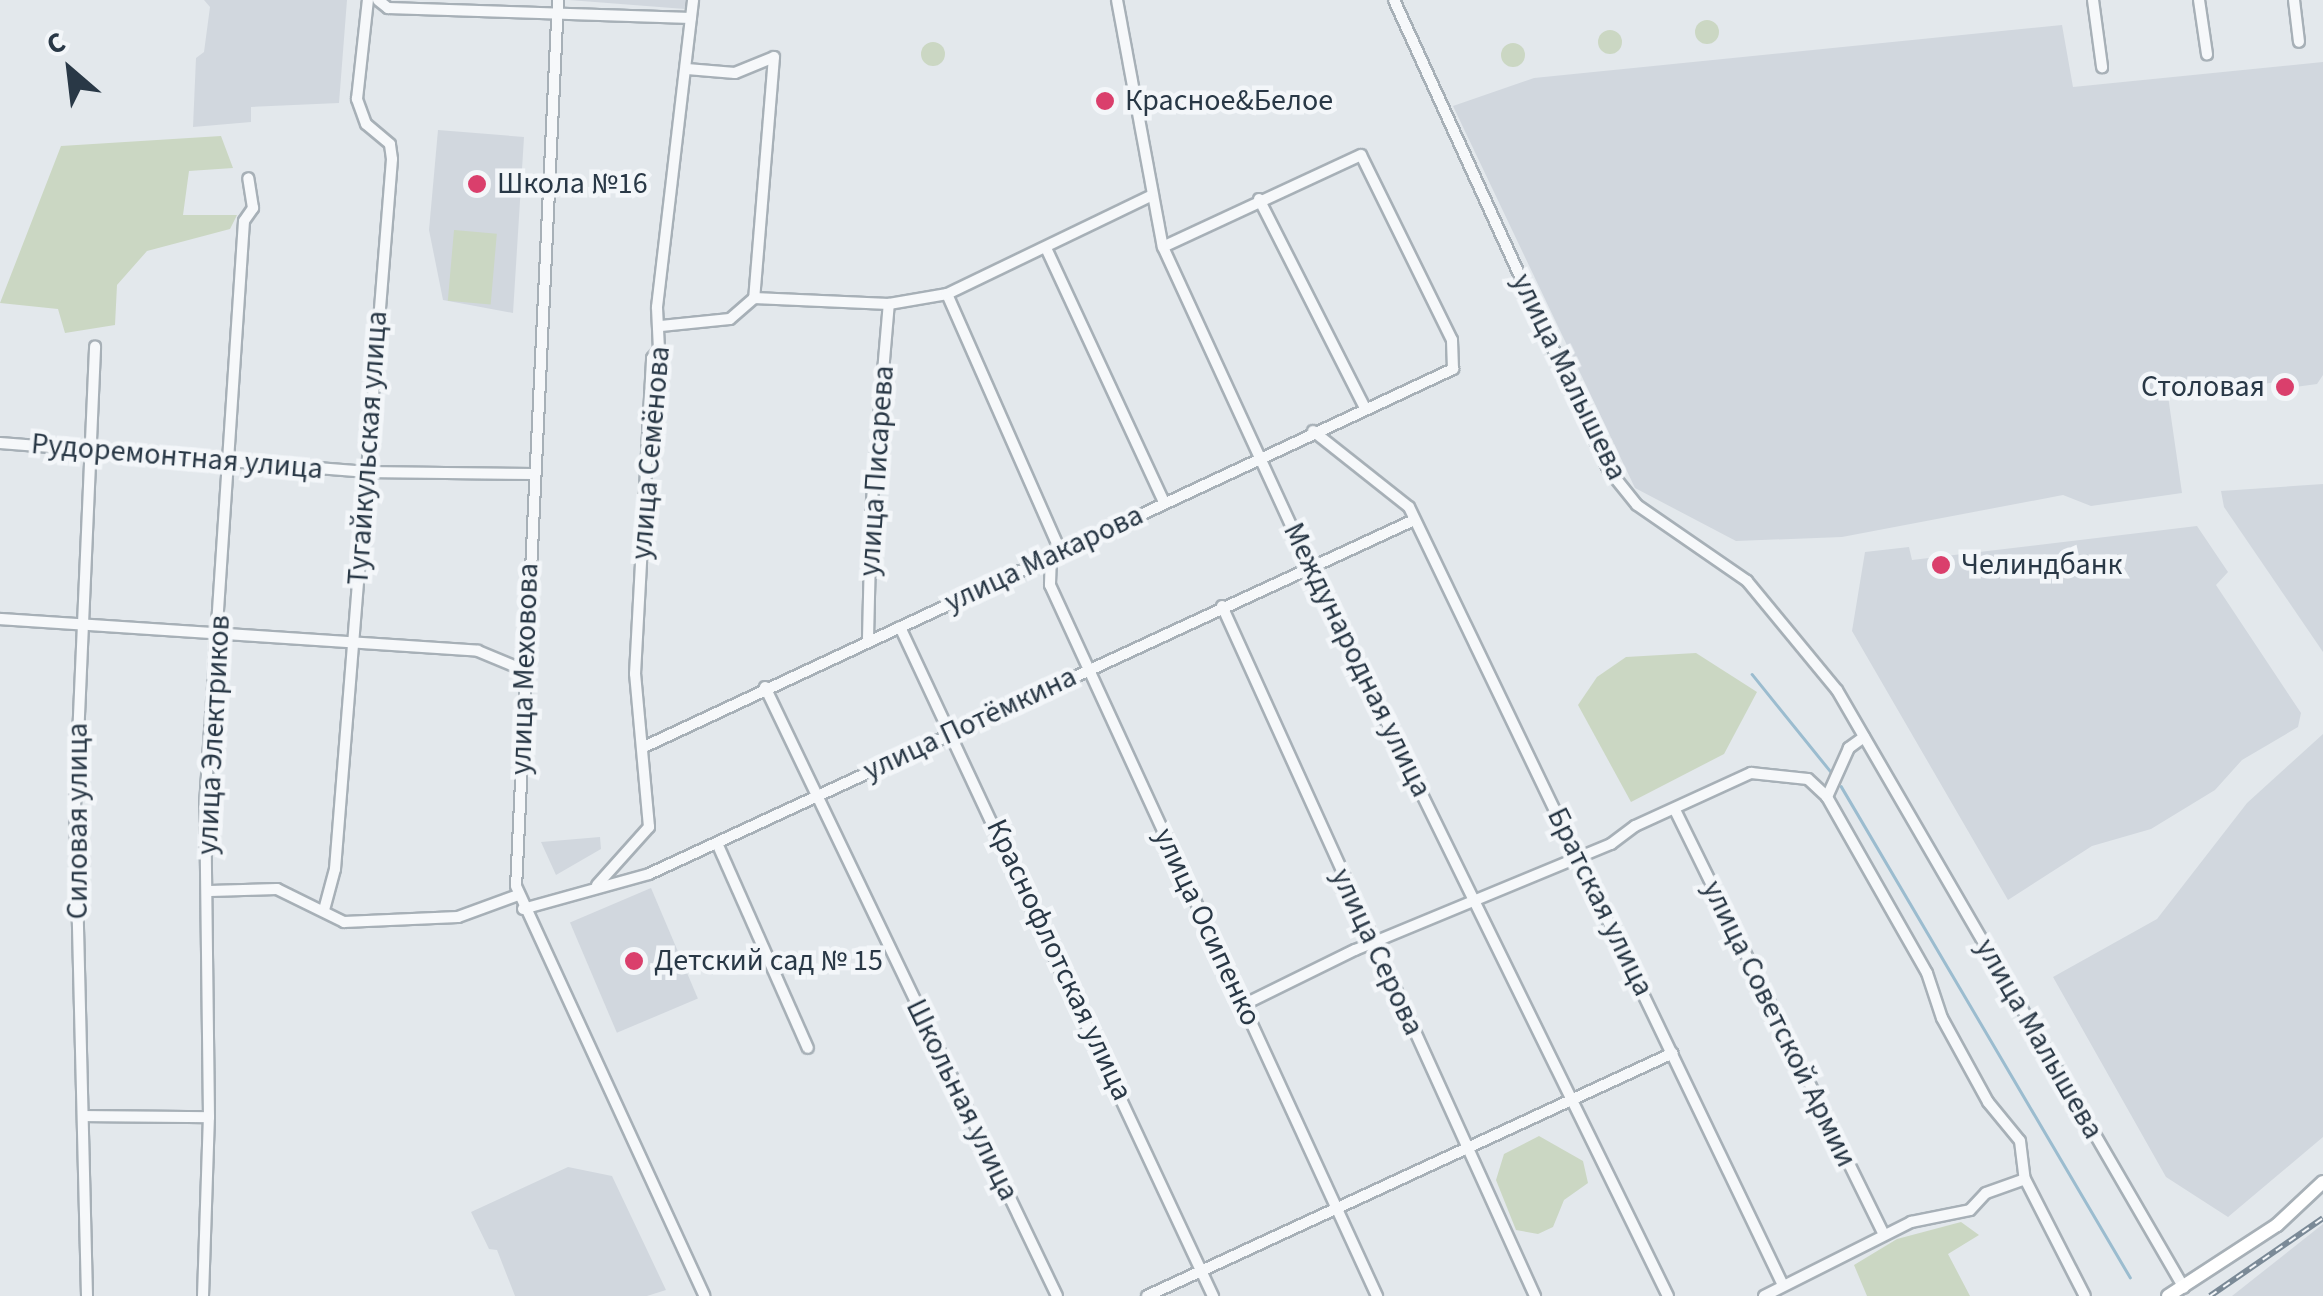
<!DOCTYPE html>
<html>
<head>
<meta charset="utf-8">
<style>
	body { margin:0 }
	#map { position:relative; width:2323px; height:1296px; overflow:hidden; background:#e3e8ec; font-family:"Source Sans 3",sans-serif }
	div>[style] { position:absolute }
	.built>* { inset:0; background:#d1d7de; transform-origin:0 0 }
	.green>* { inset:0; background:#cbd7c3; transform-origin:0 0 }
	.round { border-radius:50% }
	.stream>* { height:2.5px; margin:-1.25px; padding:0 1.25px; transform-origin:1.25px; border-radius:1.25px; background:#9bbccf }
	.roads { filter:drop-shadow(2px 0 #a7b0b7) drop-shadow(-2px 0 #a7b0b7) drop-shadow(0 2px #a7b0b7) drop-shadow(0 -2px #a7b0b7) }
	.minor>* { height:10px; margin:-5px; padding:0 5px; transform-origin:5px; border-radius:5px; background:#f6f8fa }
	.major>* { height:12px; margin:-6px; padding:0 6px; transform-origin:6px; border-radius:6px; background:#fff }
	.rail>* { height:6px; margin-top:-3px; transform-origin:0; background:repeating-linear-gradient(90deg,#f3f6f9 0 8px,#7b8a97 0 16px); box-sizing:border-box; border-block:2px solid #7b8a97 }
	.dots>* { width:28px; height:28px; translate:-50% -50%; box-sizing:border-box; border:5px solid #f3f6f9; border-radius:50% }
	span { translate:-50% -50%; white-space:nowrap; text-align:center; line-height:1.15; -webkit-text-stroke:9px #f3f6f9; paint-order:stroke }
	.poi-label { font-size:30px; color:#293846 }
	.left { translate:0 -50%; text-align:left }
	.right { translate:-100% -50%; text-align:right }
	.street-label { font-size:30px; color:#293846 }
	.north { position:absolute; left:20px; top:20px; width:100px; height:100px; -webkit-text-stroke:8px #f3f6f9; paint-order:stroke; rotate:332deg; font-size:28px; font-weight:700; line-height:40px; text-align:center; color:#293846 }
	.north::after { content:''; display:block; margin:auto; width:35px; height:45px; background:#293846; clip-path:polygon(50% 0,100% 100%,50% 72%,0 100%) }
</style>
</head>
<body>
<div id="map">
	<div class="built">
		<i style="clip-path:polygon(204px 0,347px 0,339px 103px,251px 107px,251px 122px,193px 127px,196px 58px,204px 52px,210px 7px)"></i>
		<i style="clip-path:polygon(569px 0,686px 0,685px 9px)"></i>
		<i style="clip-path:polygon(2062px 25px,2073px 87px,2323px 62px,2323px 375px,2317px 384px,2281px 389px,2278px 382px,2168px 396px,2182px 493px,2091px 506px,2063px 495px,1842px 537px,1736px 541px,1635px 488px,1453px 106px,1534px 78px)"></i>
		<i style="clip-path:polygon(438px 130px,524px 137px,513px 313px,443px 300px,429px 230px)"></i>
		<i style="clip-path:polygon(2323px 484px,2323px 652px,2224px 507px,2221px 491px)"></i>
		<i style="clip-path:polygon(2197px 526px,2228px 572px,2216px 585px,2301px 713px,2298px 727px,2242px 760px,2215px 790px,2151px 829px,2092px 846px,2008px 900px,1852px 631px,1865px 552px,1909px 547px,1912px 560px)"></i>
		<i style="clip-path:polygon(2323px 734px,2323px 1137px,2228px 1217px,2166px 1177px,2053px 977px,2157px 919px,2247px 803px)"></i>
		<i style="clip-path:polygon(600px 837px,601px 849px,556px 875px,541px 842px)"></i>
		<i style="left:651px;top:888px;width:120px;height:88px;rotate:67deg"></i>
		<i style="clip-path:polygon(568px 1167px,612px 1176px,666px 1290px,647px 1296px,515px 1296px,497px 1250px,489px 1249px,471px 1212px)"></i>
		<i style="clip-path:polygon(2323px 1224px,2323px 1296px,2232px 1296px)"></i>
	</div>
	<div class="green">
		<i class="round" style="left:1695px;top:20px;width:24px;height:24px"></i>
		<i class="round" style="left:1598px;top:30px;width:24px;height:24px"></i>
		<i class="round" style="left:921px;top:42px;width:24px;height:24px"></i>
		<i class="round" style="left:1501px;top:43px;width:24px;height:24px"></i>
		<i style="clip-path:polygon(221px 136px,233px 168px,189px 171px,183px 215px,237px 215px,230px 229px,147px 251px,117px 285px,115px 325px,65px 333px,58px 309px,0 303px,61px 146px)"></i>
		<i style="left:454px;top:230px;width:43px;height:71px;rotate:5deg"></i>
		<i style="clip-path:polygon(1696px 653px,1757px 692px,1724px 754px,1631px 802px,1578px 705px,1597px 677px,1626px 657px)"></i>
		<i style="clip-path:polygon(1539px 1136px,1583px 1161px,1588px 1183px,1564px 1200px,1553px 1227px,1538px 1234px,1516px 1230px,1496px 1180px,1504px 1154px)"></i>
		<i style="clip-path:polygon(1961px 1222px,1979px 1235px,1948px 1254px,1970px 1296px,1867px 1296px,1854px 1265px,1897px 1239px)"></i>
	</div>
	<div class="stream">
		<i style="left:1752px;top:674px;width:126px;rotate:51.1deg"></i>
		<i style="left:1841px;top:786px;width:570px;rotate:59.52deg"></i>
	</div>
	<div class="roads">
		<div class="minor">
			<i style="left:378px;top:0;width:13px;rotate:39deg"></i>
			<i style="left:388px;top:8px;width:303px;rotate:1.9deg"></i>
			<i style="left:558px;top:0;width:887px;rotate:92.71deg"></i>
			<i style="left:516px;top:886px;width:451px;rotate:65.3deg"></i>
			<i style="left:1117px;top:0;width:251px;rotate:79.5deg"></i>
			<i style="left:1163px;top:247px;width:351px;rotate:65.3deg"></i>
			<i style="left:1310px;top:566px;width:813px;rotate:63.88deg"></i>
			<i style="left:1394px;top:0;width:516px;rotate:65.47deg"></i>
			<i style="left:1608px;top:469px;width:46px;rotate:51.1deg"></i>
			<i style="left:1637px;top:505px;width:134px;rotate:34.6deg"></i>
			<i style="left:1747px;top:581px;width:141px;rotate:50.5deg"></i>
			<i style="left:1837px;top:690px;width:691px;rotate:59.87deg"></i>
			<i style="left:2093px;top:0;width:68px;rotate:82.3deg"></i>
			<i style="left:2199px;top:0;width:55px;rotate:81.6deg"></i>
			<i style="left:2294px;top:0;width:42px;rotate:83.2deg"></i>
			<i style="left:687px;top:69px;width:48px;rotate:4.8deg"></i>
			<i style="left:735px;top:73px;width:42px;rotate:-22.3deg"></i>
			<i style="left:774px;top:57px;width:242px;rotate:94.7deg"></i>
			<i style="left:1259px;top:199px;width:234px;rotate:63.1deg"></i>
			<i style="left:1046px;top:248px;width:280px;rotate:65.1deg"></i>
			<i style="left:947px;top:294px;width:280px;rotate:66.2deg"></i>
			<i style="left:754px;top:298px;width:135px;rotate:2.5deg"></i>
			<i style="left:889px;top:304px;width:59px;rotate:-9.8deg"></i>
			<i style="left:947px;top:294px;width:226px;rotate:-25.7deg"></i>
			<i style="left:661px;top:326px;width:69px;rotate:-5.8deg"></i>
			<i style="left:730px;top:319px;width:32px;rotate:-41deg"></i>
			<i style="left:1313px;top:431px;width:122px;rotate:38.4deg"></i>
			<i style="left:1409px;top:507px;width:863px;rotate:64.33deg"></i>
			<i style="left:0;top:443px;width:366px;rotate:4.5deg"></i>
			<i style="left:365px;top:472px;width:168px;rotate:0.7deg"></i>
			<i style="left:1051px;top:555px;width:30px;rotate:92deg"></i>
			<i style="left:1050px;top:585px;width:783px;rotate:65.3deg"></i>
			<i style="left:1222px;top:606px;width:758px;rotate:65.6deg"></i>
			<i style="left:0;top:619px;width:479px;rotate:3.8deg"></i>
			<i style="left:478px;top:651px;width:52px;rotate:22.6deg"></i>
			<i style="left:900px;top:627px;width:739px;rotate:64.93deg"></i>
			<i style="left:868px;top:638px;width:126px;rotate:-88.6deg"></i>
			<i style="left:871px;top:512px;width:209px;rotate:-85.1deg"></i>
			<i style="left:765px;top:687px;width:675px;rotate:64.38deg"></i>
			<i style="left:1864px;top:737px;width:19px;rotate:144deg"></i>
			<i style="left:1849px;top:748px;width:54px;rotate:114.2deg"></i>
			<i style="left:1827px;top:797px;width:202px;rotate:60.4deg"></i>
			<i style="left:1927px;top:973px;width:47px;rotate:71.6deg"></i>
			<i style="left:1942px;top:1018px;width:96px;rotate:61.3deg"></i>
			<i style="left:1988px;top:1102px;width:50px;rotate:50.6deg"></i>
			<i style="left:2020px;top:1141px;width:38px;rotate:83deg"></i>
			<i style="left:2025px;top:1179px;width:131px;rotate:62.9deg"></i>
			<i style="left:646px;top:746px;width:891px;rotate:-25.04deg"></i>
			<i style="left:1453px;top:369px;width:29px;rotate:-92deg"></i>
			<i style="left:1452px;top:340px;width:206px;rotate:-116.2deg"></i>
			<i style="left:1361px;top:155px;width:218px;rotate:155.1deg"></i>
			<i style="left:1676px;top:812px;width:470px;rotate:63.8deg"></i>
			<i style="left:717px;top:843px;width:224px;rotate:66.1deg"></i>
			<i style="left:597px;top:885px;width:78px;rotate:-48.1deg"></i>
			<i style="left:649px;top:827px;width:154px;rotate:-95.2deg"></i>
			<i style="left:635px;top:674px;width:316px;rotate:-86.9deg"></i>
			<i style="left:652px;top:358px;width:11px;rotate:-49deg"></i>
			<i style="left:659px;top:350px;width:43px;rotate:-92.7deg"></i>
			<i style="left:657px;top:307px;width:309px;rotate:-83.3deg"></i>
			<i style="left:210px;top:891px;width:67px;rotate:-1.7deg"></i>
			<i style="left:277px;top:889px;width:75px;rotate:26.2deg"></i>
			<i style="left:344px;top:922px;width:114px;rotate:-2.5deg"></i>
			<i style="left:458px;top:917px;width:64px;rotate:-20.1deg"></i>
			<i style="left:523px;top:909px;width:131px;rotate:-15.5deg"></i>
			<i style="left:649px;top:874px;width:841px;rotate:-24.83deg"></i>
			<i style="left:324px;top:910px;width:42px;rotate:-75deg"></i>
			<i style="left:335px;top:869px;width:712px;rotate:-85.41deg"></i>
			<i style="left:392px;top:159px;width:15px;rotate:-98deg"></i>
			<i style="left:390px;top:144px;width:31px;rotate:-140deg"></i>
			<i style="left:366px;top:124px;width:27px;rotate:-110deg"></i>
			<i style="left:357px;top:99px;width:100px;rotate:-83.7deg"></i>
			<i style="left:1243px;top:1005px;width:125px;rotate:-26.2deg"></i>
			<i style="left:1355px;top:950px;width:277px;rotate:-22.5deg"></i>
			<i style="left:1611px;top:844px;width:30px;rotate:-37deg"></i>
			<i style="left:1635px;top:826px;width:128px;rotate:-24.6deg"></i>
			<i style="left:1751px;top:773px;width:57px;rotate:6deg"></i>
			<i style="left:1808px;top:779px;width:26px;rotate:43deg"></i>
			<i style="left:84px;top:1116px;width:125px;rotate:0.5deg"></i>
			<i style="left:87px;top:1296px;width:489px;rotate:-91.4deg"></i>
			<i style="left:75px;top:807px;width:461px;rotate:-87.5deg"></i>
			<i style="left:203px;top:1296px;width:179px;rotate:-88.1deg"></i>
			<i style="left:209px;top:1117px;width:312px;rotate:-90.7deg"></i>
			<i style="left:205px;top:805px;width:585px;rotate:-86.18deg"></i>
			<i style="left:244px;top:221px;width:16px;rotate:-55deg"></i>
			<i style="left:253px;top:208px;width:30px;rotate:-99deg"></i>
			<i style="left:1147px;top:1296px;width:579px;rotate:-24.8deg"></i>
			<i style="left:1764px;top:1296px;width:165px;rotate:-26.7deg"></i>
			<i style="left:1911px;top:1222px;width:60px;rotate:-11.5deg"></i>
			<i style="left:1970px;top:1210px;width:23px;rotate:-47deg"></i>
			<i style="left:1986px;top:1193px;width:41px;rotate:-19.7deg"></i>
		</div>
		<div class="major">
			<i style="left:2168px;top:1296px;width:130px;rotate:-33.1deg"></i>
			<i style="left:2277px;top:1225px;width:63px;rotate:-43.1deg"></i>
		</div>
	</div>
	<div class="rail">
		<i style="left:2210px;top:1296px;width:137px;rotate:-34.6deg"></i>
	</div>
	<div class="dots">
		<i style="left:1105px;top:101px;background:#da3f6c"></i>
		<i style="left:477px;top:184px;background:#da3f6c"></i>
		<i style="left:2285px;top:387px;background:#da3f6c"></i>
		<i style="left:1941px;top:565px;background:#da3f6c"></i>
		<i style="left:634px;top:961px;background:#da3f6c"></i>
	</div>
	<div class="poi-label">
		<span class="left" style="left:1125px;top:101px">Красное&amp;Белое</span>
		<span class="left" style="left:497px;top:184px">Школа №16</span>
		<span class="right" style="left:2265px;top:387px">Столовая</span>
		<span class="left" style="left:1961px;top:565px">Челиндбанк</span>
		<span class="left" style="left:654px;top:961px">Детский сад № 15</span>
	</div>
	<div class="street-label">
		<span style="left:1569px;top:377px;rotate:64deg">улица Малышева</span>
		<span style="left:368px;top:448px;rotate:-86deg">Тугайкульская улица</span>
		<span style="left:651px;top:453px;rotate:-85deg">улица Семёнова</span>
		<span style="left:177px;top:457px;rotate:5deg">Рудоремонтная улица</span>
		<span style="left:877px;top:471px;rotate:-86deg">улица Писарева</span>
		<span style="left:1044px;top:559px;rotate:-25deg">улица Макарова</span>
		<span style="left:1357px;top:660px;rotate:64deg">Международная улица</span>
		<span style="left:525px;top:669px;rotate:-88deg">улица Меховова</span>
		<span style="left:970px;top:724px;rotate:-25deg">улица Потёмкина</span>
		<span style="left:214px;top:735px;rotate:-87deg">улица Электриков</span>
		<span style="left:78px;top:821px;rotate:-90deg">Силовая улица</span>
		<span style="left:1600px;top:902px;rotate:64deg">Братская улица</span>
		<span style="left:1207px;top:927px;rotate:65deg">улица Осипенко</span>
		<span style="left:1377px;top:952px;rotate:65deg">улица Серова</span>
		<span style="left:1059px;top:960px;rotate:65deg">Краснофлотская улица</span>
		<span style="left:1779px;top:1024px;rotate:64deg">улица Советской Армии</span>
		<span style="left:2039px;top:1039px;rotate:60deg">улица Малышева</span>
		<span style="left:962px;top:1100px;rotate:64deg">Школьная улица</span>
	</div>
	<div class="north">С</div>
</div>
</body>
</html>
